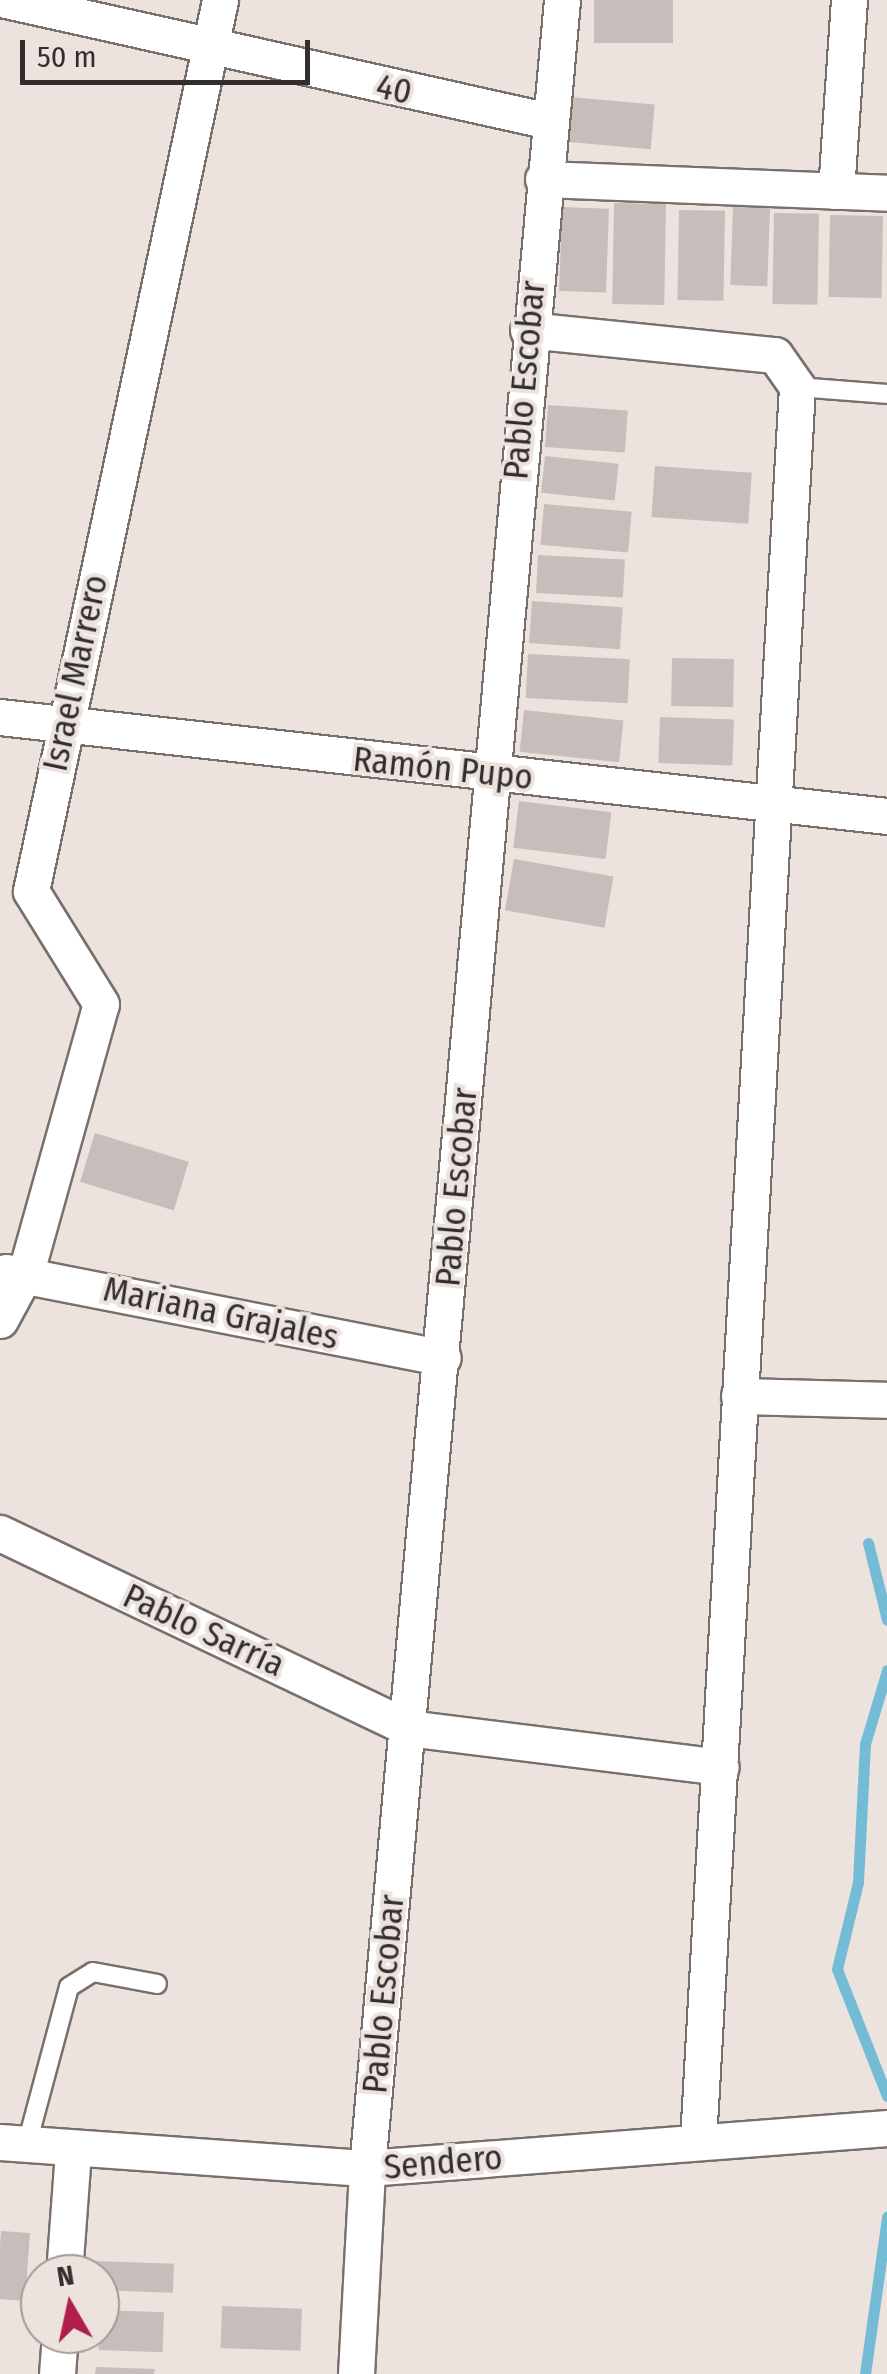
<!DOCTYPE html>
<html>
<head>
<meta charset="utf-8">
<style>
	body { margin:0 }
	#map { position:relative; width:887px; height:2374px; overflow:hidden; background:#ece2de; font-family:"Fira Sans Condensed",sans-serif }
	div>[style] { position:absolute }
	.stream>* { height:11px; margin:-5.5px; padding:0 5.5px; transform-origin:5.5px; border-radius:5.5px; background:#74bcd6 }
	.building>* { inset:0; background:#c7bdba; transform-origin:0 0 }
	.roads { filter:drop-shadow(2px 0 #79706c) drop-shadow(-2px 0 #79706c) drop-shadow(0 2px #79706c) drop-shadow(0 -2px #79706c) }
	.service>* { height:18px; margin:-9px; padding:0 9px; transform-origin:9px; border-radius:9px; background:#fff }
	.minor>* { height:35px; margin:-17.5px; padding:0 17.5px; transform-origin:17.5px; border-radius:17.5px; background:#fff }
	span { translate:-50% -50%; white-space:nowrap; text-align:center; line-height:1.15; -webkit-text-stroke:8px #ece2de; paint-order:stroke }
	.street-label { font-size:35px; color:#322e2d }
	.north { position:absolute; left:20px; top:2254px; width:100px; height:100px; box-sizing:border-box; background:#ece2de; border:2px solid #a29a97; border-radius:50%; rotate:351deg; font-size:28px; font-weight:700; line-height:40px; text-align:center; color:#322e2d }
	.north::after { content:''; display:block; margin:auto; width:35px; height:45px; background:#b01e4b; clip-path:polygon(50% 0,100% 100%,50% 72%,0 100%) }
	.scale { position:absolute; left:20px; top:40px; width:290px; height:45px; box-sizing:border-box; border:5px solid #322e2d; border-top:0; padding-left:12px; font-size:30px; line-height:35px; white-space:nowrap; color:#322e2d; -webkit-text-stroke:8px #ece2de; paint-order:stroke }
</style>
</head>
<body>
<div id="map">
	<div class="stream">
		<i style="left:868px;top:1543px;width:79px;rotate:76.1deg"></i>
		<i style="left:887px;top:2096px;width:136px;rotate:-111.5deg"></i>
		<i style="left:837px;top:1969px;width:89px;rotate:-76.4deg"></i>
		<i style="left:858px;top:1882px;width:138px;rotate:-87.1deg"></i>
		<i style="left:865px;top:1744px;width:77px;rotate:-73.4deg"></i>
		<i style="left:865px;top:2374px;width:159px;rotate:-82deg"></i>
	</div>
	<div class="building">
		<i style="left:594px;top:0;width:79px;height:43px"></i>
		<i style="left:570px;top:97px;width:85px;height:45px;rotate:5deg"></i>
		<i style="left:614px;top:203px;width:52px;height:101px;rotate:1deg"></i>
		<i style="left:562px;top:207px;width:47px;height:84px;rotate:2deg"></i>
		<i style="left:733px;top:207px;width:37px;height:78px;rotate:2deg"></i>
		<i style="left:679px;top:210px;width:46px;height:90px;rotate:1deg"></i>
		<i style="left:774px;top:213px;width:45px;height:91px;rotate:1deg"></i>
		<i style="left:830px;top:215px;width:53px;height:82px;rotate:1deg"></i>
		<i style="left:548px;top:405px;width:80px;height:42px;rotate:4deg"></i>
		<i style="left:545px;top:456px;width:74px;height:37px;rotate:6deg"></i>
		<i style="left:655px;top:466px;width:97px;height:51px;rotate:4deg"></i>
		<i style="left:544px;top:504px;width:88px;height:41px;rotate:5deg"></i>
		<i style="left:538px;top:555px;width:87px;height:38px;rotate:3deg"></i>
		<i style="left:532px;top:601px;width:91px;height:42px;rotate:4deg"></i>
		<i style="left:528px;top:654px;width:102px;height:44px;rotate:3deg"></i>
		<i style="left:672px;top:658px;width:62px;height:48px;rotate:1deg"></i>
		<i style="left:524px;top:710px;width:100px;height:42px;rotate:6deg"></i>
		<i style="left:660px;top:717px;width:74px;height:46px;rotate:2deg"></i>
		<i style="left:519px;top:801px;width:93px;height:47px;rotate:7deg"></i>
		<i style="left:514px;top:859px;width:101px;height:52px;rotate:10deg"></i>
		<i style="left:95px;top:1133px;width:98px;height:51px;rotate:17deg"></i>
		<i style="left:1px;top:2231px;width:29px;height:68px;rotate:4deg"></i>
		<i style="left:94px;top:2261px;width:80px;height:29px;rotate:2deg"></i>
		<i style="left:222px;top:2306px;width:80px;height:42px;rotate:2deg"></i>
		<i style="left:100px;top:2310px;width:64px;height:40px;rotate:2deg"></i>
		<i style="clip-path:polygon(96px 2367px,155px 2369px,154px 2374px,95px 2374px)"></i>
	</div>
	<div class="roads">
		<div class="service">
			<i style="left:797px;top:387px;width:90px;rotate:4.4deg"></i>
			<i style="left:28px;top:2140px;width:158px;rotate:-75deg"></i>
			<i style="left:69px;top:1987px;width:28px;rotate:-32deg"></i>
			<i style="left:93px;top:1972px;width:65px;rotate:10.6deg"></i>
		</div>
		<div class="minor">
			<i style="left:6px;top:0;width:556px;rotate:12.56deg"></i>
			<i style="left:543px;top:179px;width:344px;rotate:2.3deg"></i>
			<i style="left:836px;top:191px;width:191px;rotate:-86.1deg"></i>
			<i style="left:528px;top:330px;width:248px;rotate:5.8deg"></i>
			<i style="left:775px;top:355px;width:39px;rotate:55deg"></i>
			<i style="left:797px;top:387px;width:1757px;rotate:93.23deg"></i>
			<i style="left:0;top:717px;width:893px;rotate:6.37deg"></i>
			<i style="left:6px;top:1272px;width:445px;rotate:11.1deg"></i>
			<i style="left:0;top:1320px;width:55px;rotate:-61.6deg"></i>
			<i style="left:26px;top:1272px;width:278px;rotate:-74.4deg"></i>
			<i style="left:101px;top:1004px;width:133px;rotate:-121.8deg"></i>
			<i style="left:31px;top:891px;width:911px;rotate:-78.02deg"></i>
			<i style="left:739px;top:1396px;width:148px;rotate:1.5deg"></i>
			<i style="left:0;top:1533px;width:452px;rotate:25.5deg"></i>
			<i style="left:408px;top:1728px;width:315px;rotate:7.1deg"></i>
			<i style="left:0;top:2142px;width:368px;rotate:4.1deg"></i>
			<i style="left:367px;top:2168px;width:522px;rotate:-4.4deg"></i>
			<i style="left:64px;top:2274px;width:124px;rotate:-85.8deg"></i>
			<i style="left:57px;top:2374px;width:40px;rotate:-85.7deg"></i>
			<i style="left:356px;top:2374px;width:206px;rotate:-86.9deg"></i>
			<i style="left:367px;top:2168px;width:2177px;rotate:-84.86deg"></i>
		</div>
	</div>
	<div class="street-label">
		<span style="left:394px;top:89px;rotate:12deg">40</span>
		<span style="left:524px;top:380px;rotate:-85deg">Pablo Escobar</span>
		<span style="left:75px;top:673px;rotate:-78deg">Israel Marrero</span>
		<span style="left:443px;top:768px;rotate:6deg">Ramón Pupo</span>
		<span style="left:456px;top:1187px;rotate:-85deg">Pablo Escobar</span>
		<span style="left:221px;top:1313px;rotate:12deg">Mariana Grajales</span>
		<span style="left:204px;top:1630px;rotate:25deg">Pablo Sarría</span>
		<span style="left:383px;top:1994px;rotate:-85deg">Pablo Escobar</span>
		<span style="left:443px;top:2162px;rotate:-5deg">Sendero</span>
	</div>
	<div class="north">N</div>
	<div class="scale">50 m</div>
</div>
</body>
</html>
